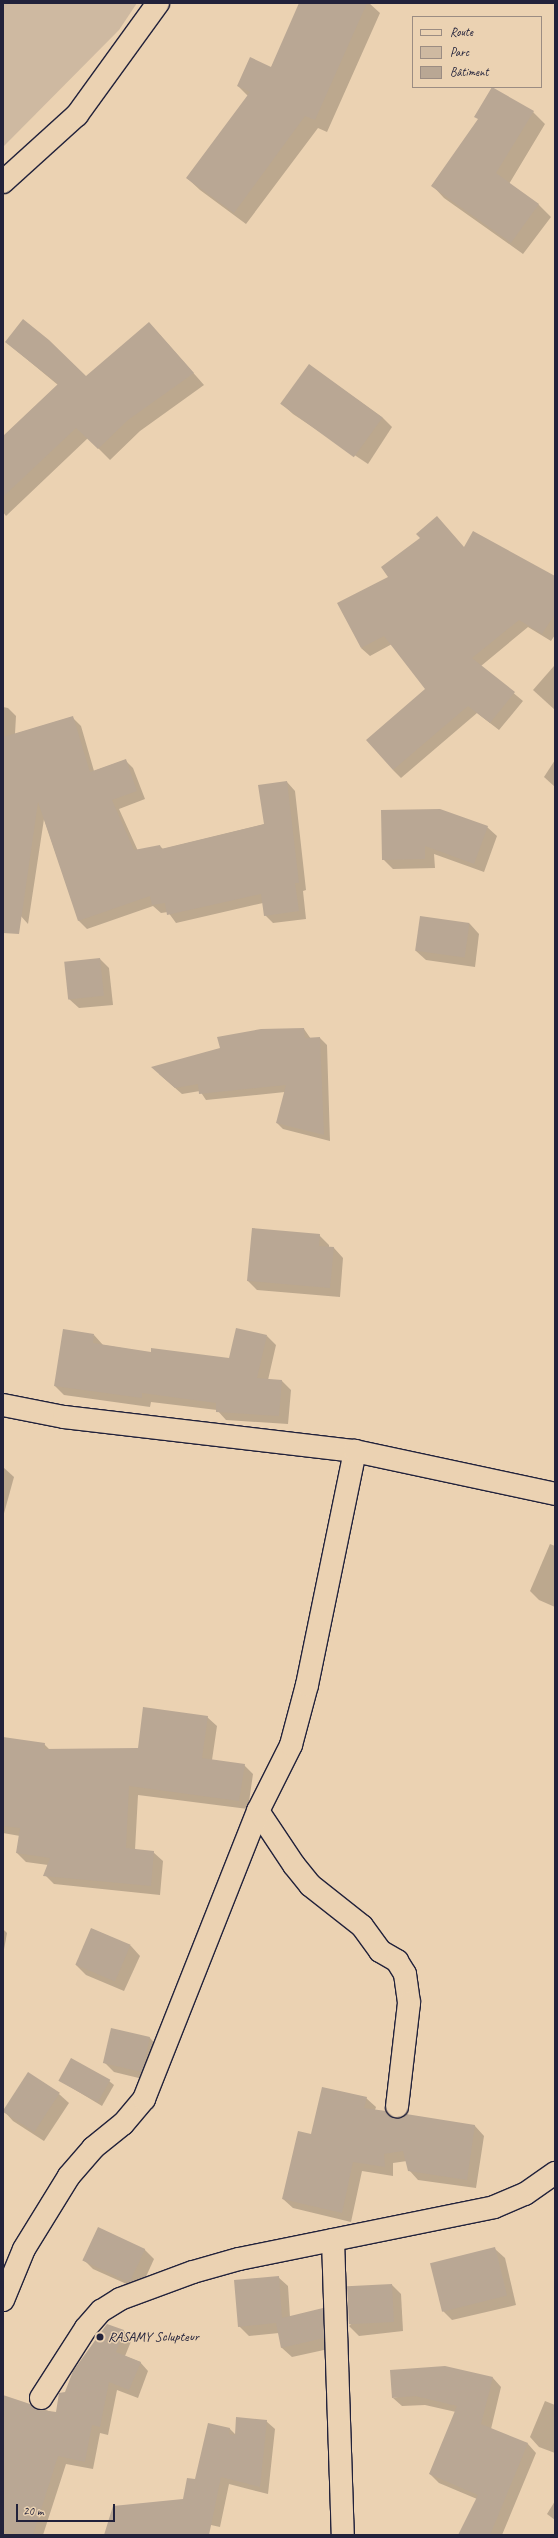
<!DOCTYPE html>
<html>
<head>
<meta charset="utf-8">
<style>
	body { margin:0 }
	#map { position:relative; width:558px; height:2538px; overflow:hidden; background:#ebd2b2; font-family:Caveat,sans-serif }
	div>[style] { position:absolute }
	.green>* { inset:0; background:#ceb9a1 }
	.shadow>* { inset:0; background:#0003 }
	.building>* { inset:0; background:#b9a794; transform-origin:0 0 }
	.roads { filter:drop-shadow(1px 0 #22223b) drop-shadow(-1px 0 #22223b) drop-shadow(0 1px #22223b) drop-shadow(0 -1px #22223b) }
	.minor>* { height:22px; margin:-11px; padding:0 11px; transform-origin:11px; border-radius:11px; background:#ebd2b2 }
	.tertiary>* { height:22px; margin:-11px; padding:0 11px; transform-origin:11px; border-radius:11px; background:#ebd2b2 }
	.dots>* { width:11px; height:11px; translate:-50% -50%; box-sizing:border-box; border:2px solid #ebd2b2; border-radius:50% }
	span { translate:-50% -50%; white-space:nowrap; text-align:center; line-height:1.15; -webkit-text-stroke:3px #ebd2b2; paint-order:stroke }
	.poi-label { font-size:14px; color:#22223b }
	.left { translate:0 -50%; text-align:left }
	.frame { position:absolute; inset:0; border:4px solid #22223b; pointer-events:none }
	.legend { position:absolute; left:412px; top:16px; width:130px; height:72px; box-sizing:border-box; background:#ebd2b2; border:1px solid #9b8c82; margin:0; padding:5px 7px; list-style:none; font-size:12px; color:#22223b }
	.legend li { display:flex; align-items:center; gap:8px; height:20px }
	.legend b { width:20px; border:1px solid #9b8c82 }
	.scale { position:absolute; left:16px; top:2504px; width:99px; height:18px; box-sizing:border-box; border:2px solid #22223b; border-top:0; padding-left:5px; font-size:12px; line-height:14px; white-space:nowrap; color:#22223b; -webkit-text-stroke:3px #ebd2b2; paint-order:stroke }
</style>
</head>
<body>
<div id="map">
	<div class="green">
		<i style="clip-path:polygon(3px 3px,137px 3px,119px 30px,3px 147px)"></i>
	</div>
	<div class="shadow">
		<i style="clip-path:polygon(301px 3px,369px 3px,380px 13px,327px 132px,318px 128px,246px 224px,200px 190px,187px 178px,248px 96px,238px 86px,271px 68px)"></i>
		<i style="clip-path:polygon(533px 112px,545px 124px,509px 184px,539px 205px,551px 217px,523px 254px,444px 198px,432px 185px)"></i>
		<i style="clip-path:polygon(160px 335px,204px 385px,140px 431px,110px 460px,88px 438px,6px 516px,3px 512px,3px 437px,58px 385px,6px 342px,86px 377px)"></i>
		<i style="clip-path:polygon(309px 365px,383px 418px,392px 427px,368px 464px,293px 414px,283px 405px)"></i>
		<i style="clip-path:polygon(464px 548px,555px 577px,555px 635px,551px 641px,528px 627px,481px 666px,523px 701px,499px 730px,477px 713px,401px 778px,393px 770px,427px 689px,392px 644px,370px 656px,361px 648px)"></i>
		<i style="clip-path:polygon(554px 666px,555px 667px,555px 710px,533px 690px)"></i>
		<i style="clip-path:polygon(3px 707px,8px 708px,16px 716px,15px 734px,72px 717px,81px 726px,94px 771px,125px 760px,133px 768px,145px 799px,119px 809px,138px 851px,160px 846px,163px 849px,265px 824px,287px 782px,295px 791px,306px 890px,303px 891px,306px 919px,273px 923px,265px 915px,263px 903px,176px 923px,168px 912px,161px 913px,153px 906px,87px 929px,79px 921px,44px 819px,28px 924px,3px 896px)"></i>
		<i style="clip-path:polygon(555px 760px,555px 787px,544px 777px)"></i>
		<i style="clip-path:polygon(382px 811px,487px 827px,497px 836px,484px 872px,434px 854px,435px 868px,393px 869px,383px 859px)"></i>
		<i style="clip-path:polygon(421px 917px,470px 924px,479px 934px,475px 967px,426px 960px,416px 951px)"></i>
		<i style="clip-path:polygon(100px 959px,109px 968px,113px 1005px,79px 1008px,69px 999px)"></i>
		<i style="clip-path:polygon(304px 1029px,311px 1039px,320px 1038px,327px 1045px,330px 1141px,283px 1129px,277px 1123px,285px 1092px,206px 1100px,200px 1091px,182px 1094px,159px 1074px,221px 1049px)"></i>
		<i style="clip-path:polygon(319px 1235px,329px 1245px,329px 1248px,334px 1248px,343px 1258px,340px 1297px,257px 1290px,248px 1281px)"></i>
		<i style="clip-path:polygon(94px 1335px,103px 1345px,152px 1353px,230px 1359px,267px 1336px,276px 1345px,268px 1380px,282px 1381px,291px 1390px,288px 1424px,226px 1420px,217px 1410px,151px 1402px,150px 1407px,64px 1395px,55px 1386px)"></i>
		<i style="clip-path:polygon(3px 1467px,14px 1477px,3px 1517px)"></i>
		<i style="clip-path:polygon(550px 1544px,555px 1546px,555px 1607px,539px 1600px,530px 1591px)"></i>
		<i style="clip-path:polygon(207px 1717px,217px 1726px,212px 1760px,244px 1765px,253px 1774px,248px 1809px,138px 1795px,135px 1850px,153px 1852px,163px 1861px,160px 1895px,54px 1884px,45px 1875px,48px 1865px,26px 1862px,17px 1853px,20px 1836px,3px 1833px,3px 1738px,44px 1744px,50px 1750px,139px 1749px)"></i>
		<i style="clip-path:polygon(3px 1929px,7px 1933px,3px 1955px)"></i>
		<i style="clip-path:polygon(92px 1929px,131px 1946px,140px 1956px,124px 1991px,86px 1975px,76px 1965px)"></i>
		<i style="clip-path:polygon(112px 2029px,150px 2038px,159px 2048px,151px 2081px,114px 2072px,104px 2062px)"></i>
		<i style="clip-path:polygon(59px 2080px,109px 2081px,114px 2085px,102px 2106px)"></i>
		<i style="clip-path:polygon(59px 2094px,69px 2103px,44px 2141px,13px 2121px,4px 2111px)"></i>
		<i style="clip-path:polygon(366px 2098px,376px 2107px,375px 2110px,395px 2119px,475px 2126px,484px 2136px,476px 2188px,418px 2180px,409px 2170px,407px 2161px,393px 2163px,393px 2176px,362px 2171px,351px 2222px,293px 2208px,283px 2199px,312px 2136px)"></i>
		<i style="clip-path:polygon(144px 2249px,154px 2259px,140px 2290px,93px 2269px,83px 2259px)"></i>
		<i style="clip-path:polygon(495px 2249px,505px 2258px,516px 2305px,452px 2320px,442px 2310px)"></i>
		<i style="clip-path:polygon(278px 2277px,288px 2286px,290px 2317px,322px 2309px,332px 2318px,333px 2348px,292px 2357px,282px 2348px,279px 2333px,249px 2336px,239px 2326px)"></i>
		<i style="clip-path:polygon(392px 2285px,401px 2294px,403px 2331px,359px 2336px,349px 2326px)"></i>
		<i style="clip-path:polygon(124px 2331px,132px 2339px,125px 2356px,140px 2362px,148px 2371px,138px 2398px,117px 2390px,108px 2435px,100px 2433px,93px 2469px,66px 2464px,43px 2535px,3px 2535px,3px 2396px,30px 2405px,40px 2411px,46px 2410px,56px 2414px,66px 2393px)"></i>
		<i style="clip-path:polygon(493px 2378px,501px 2387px,491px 2429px,528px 2444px,536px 2453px,502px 2535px,460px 2535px,477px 2499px,439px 2483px,430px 2474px,456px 2412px,425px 2405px,402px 2406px,393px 2398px)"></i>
		<i style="clip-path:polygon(545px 2401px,555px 2405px,555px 2453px,539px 2447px,530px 2437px)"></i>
		<i style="clip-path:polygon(266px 2421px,275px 2429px,268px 2494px,229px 2484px,220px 2527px,202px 2523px,198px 2535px,105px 2535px,184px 2500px,196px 2480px,209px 2424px,230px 2429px,236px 2435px)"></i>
		<i style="clip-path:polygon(555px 2501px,555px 2520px,547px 2514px)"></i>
	</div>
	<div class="building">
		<i style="clip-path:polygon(299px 3px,367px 3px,315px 120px,305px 116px,234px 213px,186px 178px,250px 92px,237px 86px,250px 57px,271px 67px)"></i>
		<i style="clip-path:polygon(492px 87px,534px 111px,496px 173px,539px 204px,511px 243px,431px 186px,478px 119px,474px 117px)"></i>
		<i style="clip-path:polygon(23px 319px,49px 340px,86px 376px,149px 322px,194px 373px,128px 420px,98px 449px,76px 428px,3px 497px,3px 436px,58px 384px,5px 342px)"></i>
		<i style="left:309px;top:364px;width:91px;height:49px;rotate:36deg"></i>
		<i style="clip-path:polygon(437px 516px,464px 547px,473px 531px,555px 576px,555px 614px,542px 634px,519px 620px,472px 658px,515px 692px,490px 723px,468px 706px,393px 770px,366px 740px,425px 689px,384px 636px,361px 648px,337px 603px,388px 577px,381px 567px,420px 538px,416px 534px)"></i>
		<i style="clip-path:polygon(73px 716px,90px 772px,126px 759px,137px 791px,112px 800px,134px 850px,160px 845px,161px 849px,264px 824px,258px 785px,287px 781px,299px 883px,295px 883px,299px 911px,264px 916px,261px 894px,167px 915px,165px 903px,152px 905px,150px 896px,78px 921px,38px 802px,19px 934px,3px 933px,3px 737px)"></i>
		<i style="clip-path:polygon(440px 809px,488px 826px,474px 864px,425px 846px,425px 859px,382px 860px,381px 810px)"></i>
		<i style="left:420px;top:916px;width:50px;height:35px;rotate:8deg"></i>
		<i style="left:100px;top:958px;width:38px;height:36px;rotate:84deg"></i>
		<i style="clip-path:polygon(304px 1028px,305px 1038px,320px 1037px,324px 1135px,276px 1123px,286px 1085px,199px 1094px,198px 1084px,175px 1088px,151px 1067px,220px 1048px,217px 1037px,261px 1029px)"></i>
		<i style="clip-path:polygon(252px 1228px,320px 1234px,319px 1246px,334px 1247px,330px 1288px,247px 1281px)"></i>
		<i style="clip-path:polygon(236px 1328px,267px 1335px,257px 1378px,282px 1380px,279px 1416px,216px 1412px,216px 1403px,142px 1393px,142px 1398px,54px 1386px,63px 1329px,94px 1334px,93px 1343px,151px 1352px,151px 1348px,229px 1358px)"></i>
		<i style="clip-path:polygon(143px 1707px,208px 1716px,202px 1758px,245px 1764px,239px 1801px,129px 1786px,126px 1848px,154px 1851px,151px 1886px,43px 1876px,50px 1858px,16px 1853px,20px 1828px,3px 1826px,3px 1737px,45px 1743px,44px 1749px,138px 1748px)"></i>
		<i style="left:91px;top:1928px;width:43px;height:40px;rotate:23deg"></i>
		<i style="left:111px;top:2028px;width:40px;height:36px;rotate:13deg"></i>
		<i style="left:71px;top:2058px;width:45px;height:26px;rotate:29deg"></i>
		<i style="left:28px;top:2072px;width:38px;height:47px;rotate:33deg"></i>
		<i style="clip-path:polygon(322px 2087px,367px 2097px,364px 2108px,386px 2111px,395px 2118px,406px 2114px,475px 2125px,467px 2180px,408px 2171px,403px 2151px,384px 2154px,385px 2167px,353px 2162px,342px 2213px,282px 2199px,298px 2131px,311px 2134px)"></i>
		<i style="left:98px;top:2227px;width:52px;height:37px;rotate:25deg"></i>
		<i style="left:495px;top:2247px;width:50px;height:67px;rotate:76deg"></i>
		<i style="clip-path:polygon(279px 2276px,282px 2318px,323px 2308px,324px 2338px,281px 2348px,276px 2323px,238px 2327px,234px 2280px)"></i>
		<i style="left:392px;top:2284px;width:38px;height:45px;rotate:87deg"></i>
		<i style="clip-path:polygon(107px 2324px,124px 2330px,116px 2352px,141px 2362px,129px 2390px,109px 2382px,100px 2427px,92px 2425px,85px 2462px,58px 2456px,33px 2535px,23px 2535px,3px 2529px,3px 2395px,30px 2404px,35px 2409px,56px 2412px,59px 2393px,65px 2392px,73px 2371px)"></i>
		<i style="clip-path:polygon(445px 2366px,493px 2377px,481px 2424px,528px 2443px,490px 2535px,458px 2535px,478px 2495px,429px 2474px,457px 2406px,415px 2396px,392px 2398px,390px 2370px)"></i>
		<i style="clip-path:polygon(236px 2417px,267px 2420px,260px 2487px,221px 2477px,209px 2535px,104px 2535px,113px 2506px,183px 2499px,187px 2478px,195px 2479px,208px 2423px,230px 2428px,229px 2434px,235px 2435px)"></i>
	</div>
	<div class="roads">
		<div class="minor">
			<i style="left:3px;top:182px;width:100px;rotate:-42.2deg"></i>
			<i style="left:77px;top:115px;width:138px;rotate:-54.1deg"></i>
			<i style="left:258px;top:1811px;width:65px;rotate:56.3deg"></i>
			<i style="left:294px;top:1865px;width:26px;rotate:51deg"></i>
			<i style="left:310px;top:1885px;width:66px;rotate:38.3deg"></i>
			<i style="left:362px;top:1926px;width:31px;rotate:54deg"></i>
			<i style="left:380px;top:1951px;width:20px;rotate:30deg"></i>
			<i style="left:397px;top:1961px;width:15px;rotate:58deg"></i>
			<i style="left:405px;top:1974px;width:29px;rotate:82deg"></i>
			<i style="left:409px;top:2003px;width:104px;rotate:96.6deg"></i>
			<i style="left:333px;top:2240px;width:295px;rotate:88.1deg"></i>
			<i style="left:3px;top:2300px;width:55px;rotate:-67.6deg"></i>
			<i style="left:24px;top:2249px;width:86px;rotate:-58.3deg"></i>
			<i style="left:69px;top:2176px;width:37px;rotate:-49deg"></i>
			<i style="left:93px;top:2148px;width:38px;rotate:-39deg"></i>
			<i style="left:123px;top:2124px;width:33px;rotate:-50deg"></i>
			<i style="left:144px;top:2099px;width:310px;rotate:-68.4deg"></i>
			<i style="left:258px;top:1811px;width:74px;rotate:-63.4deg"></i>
			<i style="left:291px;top:1745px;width:62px;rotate:-75.1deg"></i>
			<i style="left:307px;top:1685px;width:239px;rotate:-78.4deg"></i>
			<i style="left:41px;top:2398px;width:83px;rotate:-57.3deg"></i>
			<i style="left:86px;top:2328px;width:23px;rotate:-49deg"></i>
			<i style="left:101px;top:2311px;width:22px;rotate:-32deg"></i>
			<i style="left:120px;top:2299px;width:78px;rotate:-20.3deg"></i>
			<i style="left:193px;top:2272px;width:48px;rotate:-15.8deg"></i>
			<i style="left:239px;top:2259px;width:260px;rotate:-11.5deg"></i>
			<i style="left:494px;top:2207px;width:34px;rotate:-23deg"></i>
			<i style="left:525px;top:2194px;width:37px;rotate:-35deg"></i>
		</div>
		<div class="tertiary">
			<i style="left:3px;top:1405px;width:62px;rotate:11.1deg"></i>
			<i style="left:64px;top:1417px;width:293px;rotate:6.7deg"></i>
			<i style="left:355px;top:1451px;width:205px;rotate:12.1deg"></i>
		</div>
	</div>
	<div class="dots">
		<i style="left:100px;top:2337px;background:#22223b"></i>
	</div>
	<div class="poi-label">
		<span class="left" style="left:108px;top:2337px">RASAMY Sclupteur</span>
	</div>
	<div class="frame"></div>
	<ul class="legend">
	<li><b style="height:5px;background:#ebd2b2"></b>Route</li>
	<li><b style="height:11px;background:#ceb9a1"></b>Parc</li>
	<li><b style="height:11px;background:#b9a794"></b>Bâtiment</li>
	</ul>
	<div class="scale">20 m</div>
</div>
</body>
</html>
